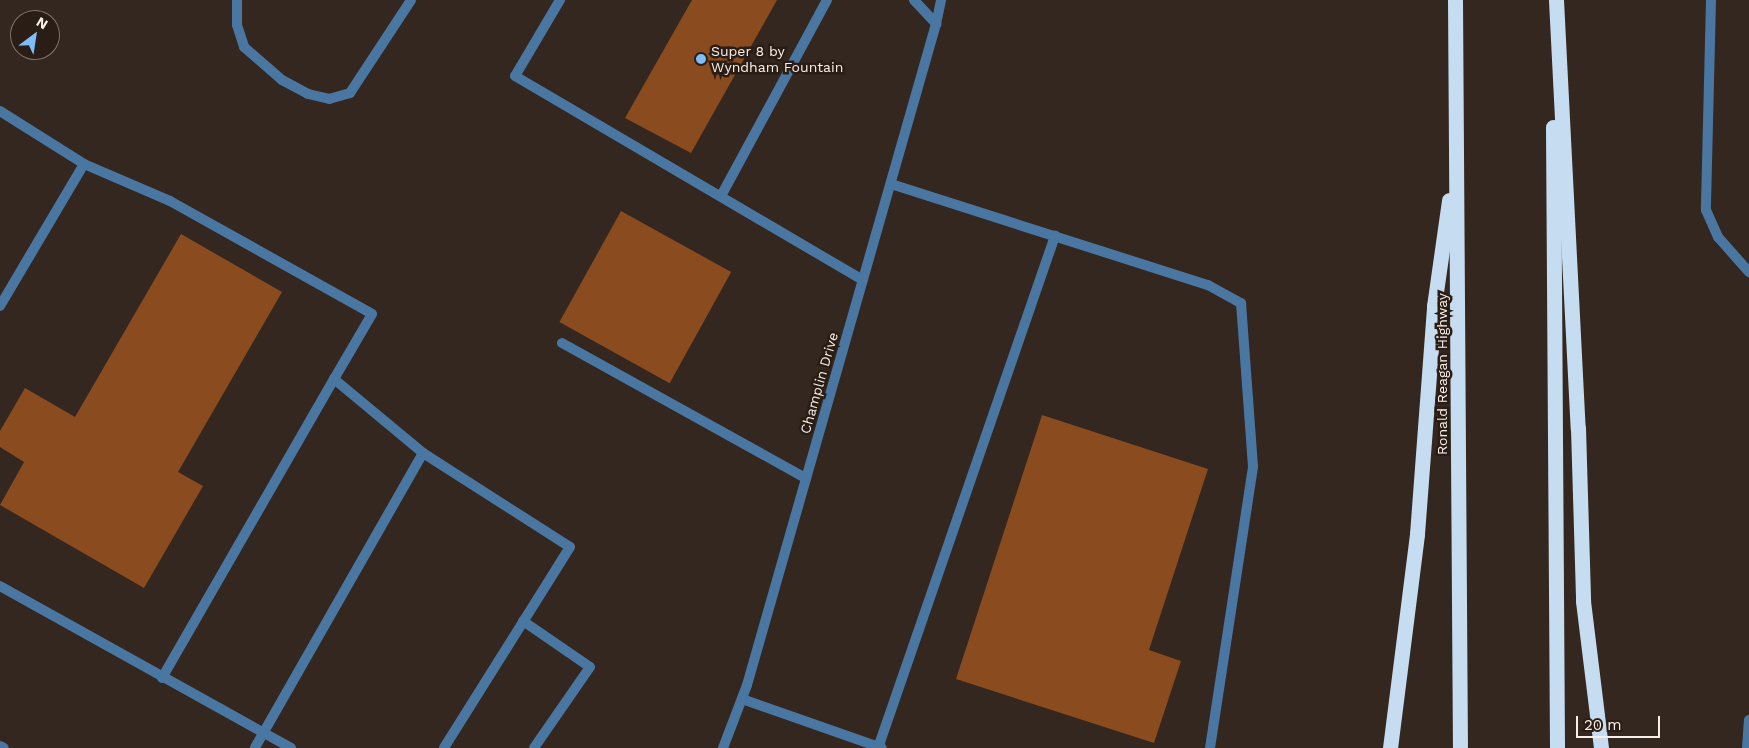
<!DOCTYPE html>
<html>
<head>
<meta charset="utf-8">
<style>
	body { margin:0 }
	#map { position:relative; width:1749px; height:748px; overflow:hidden; background:#34271f; font-family:"Work Sans",sans-serif }
	div>[style] { position:absolute }
	.building>* { inset:0; background:#8a4b1e; transform-origin:0 0 }
	.service>* { height:10px; margin:-5px; padding:0 5px; transform-origin:5px; border-radius:5px; background:#4977a2 }
	.minor>* { height:10px; margin:-5px; padding:0 5px; transform-origin:5px; border-radius:5px; background:#4977a2 }
	.motorway>* { height:15px; margin:-7.5px; padding:0 7.5px; transform-origin:7.5px; border-radius:7.5px; background:#c6dcf1 }
	.dots>* { width:14px; height:14px; translate:-50% -50%; box-sizing:border-box; border:2px solid #2a1d15; border-radius:50% }
	span { translate:-50% -50%; white-space:nowrap; text-align:center; line-height:1.15; -webkit-text-stroke:5px #2a1d15; paint-order:stroke }
	.poi-label { font-size:14px; color:#f7eee9 }
	.left { translate:0 -50%; text-align:left }
	.street-label { font-size:14px; color:#f7eee9 }
	.north { position:absolute; left:10px; top:10px; width:50px; height:50px; box-sizing:border-box; background:#2a1d15; border:1px solid #7c716a; border-radius:50%; rotate:31deg; font-size:14px; font-weight:700; line-height:20px; text-align:center; color:#f7eee9 }
	.north::after { content:''; display:block; margin:auto; width:18px; height:22px; background:#7fbdfa; clip-path:polygon(50% 0,100% 100%,50% 72%,0 100%) }
	.scale { position:absolute; left:1576px; top:716px; width:84px; height:22px; box-sizing:border-box; border:2px solid #f7eee9; border-top:0; padding-left:6px; font-size:15px; line-height:18px; white-space:nowrap; color:#f7eee9; -webkit-text-stroke:4px #2a1d15; paint-order:stroke }
</style>
</head>
<body>
<div id="map">
	<div class="building">
		<i style="clip-path:polygon(692px 0,777px 0,691px 153px,625px 118px)"></i>
		<i style="left:621px;top:211px;width:126px;height:127px;rotate:29deg"></i>
		<i style="clip-path:polygon(181px 234px,282px 292px,178px 472px,203px 486px,144px 588px,0 505px,24px 462px,0 447px,0 431px,25px 388px,75px 417px)"></i>
		<i style="clip-path:polygon(1042px 415px,1208px 469px,1149px 650px,1181px 661px,1154px 743px,956px 679px)"></i>
	</div>
	<div class="service">
		<i style="left:237px;top:0;width:25px;rotate:90deg"></i>
		<i style="left:237px;top:25px;width:23px;rotate:72deg"></i>
		<i style="left:244px;top:47px;width:50px;rotate:41deg"></i>
		<i style="left:282px;top:80px;width:30px;rotate:28deg"></i>
		<i style="left:308px;top:94px;width:22px;rotate:13deg"></i>
		<i style="left:329px;top:99px;width:22px;rotate:-16deg"></i>
		<i style="left:350px;top:93px;width:111px;rotate:-56.7deg"></i>
		<i style="left:560px;top:0;width:88px;rotate:120.6deg"></i>
		<i style="left:515px;top:76px;width:403px;rotate:30.4deg"></i>
		<i style="left:914px;top:0;width:33px;rotate:47deg"></i>
		<i style="left:936px;top:24px;width:25px;rotate:-78deg"></i>
		<i style="left:0;top:111px;width:99px;rotate:32.2deg"></i>
		<i style="left:891px;top:184px;width:333px;rotate:17.7deg"></i>
		<i style="left:1208px;top:285px;width:38px;rotate:29deg"></i>
		<i style="left:1241px;top:303px;width:164px;rotate:85.8deg"></i>
		<i style="left:1253px;top:467px;width:284px;rotate:98.7deg"></i>
		<i style="left:721px;top:196px;width:223px;rotate:-61.6deg"></i>
		<i style="left:0;top:306px;width:165px;rotate:-59.4deg"></i>
		<i style="left:84px;top:164px;width:94px;rotate:23.3deg"></i>
		<i style="left:170px;top:201px;width:231px;rotate:29.2deg"></i>
		<i style="left:372px;top:314px;width:75px;rotate:120.3deg"></i>
		<i style="left:334px;top:379px;width:116px;rotate:39.7deg"></i>
		<i style="left:423px;top:453px;width:339px;rotate:119.7deg"></i>
		<i style="left:562px;top:343px;width:279px;rotate:29deg"></i>
		<i style="left:423px;top:453px;width:174px;rotate:32.6deg"></i>
		<i style="left:570px;top:547px;width:237px;rotate:122.1deg"></i>
		<i style="left:0;top:586px;width:333px;rotate:29.1deg"></i>
		<i style="left:523px;top:621px;width:81px;rotate:34.5deg"></i>
		<i style="left:590px;top:667px;width:98px;rotate:124.7deg"></i>
		<i style="left:162px;top:678px;width:345px;rotate:-60.1deg"></i>
		<i style="left:742px;top:699px;width:148px;rotate:19.3deg"></i>
		<i style="left:879px;top:745px;width:539px;rotate:-70.93deg"></i>
		<i style="left:1747px;top:748px;width:28px;rotate:-86deg"></i>
	</div>
	<div class="minor">
		<i style="left:1711px;top:0;width:210px;rotate:91.4deg"></i>
		<i style="left:1706px;top:210px;width:30px;rotate:66deg"></i>
		<i style="left:1718px;top:237px;width:47px;rotate:48.5deg"></i>
		<i style="left:0;top:746px;width:4px;rotate:27deg"></i>
		<i style="left:723px;top:748px;width:67px;rotate:-69.1deg"></i>
		<i style="left:747px;top:685px;width:687px;rotate:-74.04deg"></i>
	</div>
	<div class="motorway">
		<i style="left:1455px;top:0;width:748px;rotate:89.62deg"></i>
		<i style="left:1556px;top:0;width:429px;rotate:87.1deg"></i>
		<i style="left:1578px;top:428px;width:173px;rotate:88.3deg"></i>
		<i style="left:1583px;top:601px;width:148px;rotate:83deg"></i>
		<i style="left:1553px;top:127px;width:621px;rotate:89.63deg"></i>
		<i style="left:1390px;top:748px;width:216px;rotate:-82.8deg"></i>
		<i style="left:1417px;top:534px;width:229px;rotate:-85.7deg"></i>
		<i style="left:1434px;top:306px;width:107px;rotate:-81.9deg"></i>
	</div>
	<div class="dots">
		<i style="left:701px;top:59px;background:#7fbdfa"></i>
	</div>
	<div class="poi-label">
		<span class="left" style="left:711px;top:59px">Super 8 by<br>Wyndham Fountain</span>
	</div>
	<div class="street-label">
		<span style="left:1442px;top:374px;rotate:-90deg">Ronald Reagan Highway</span>
		<span style="left:819px;top:383px;rotate:-74deg">Champlin Drive</span>
	</div>
	<div class="north">N</div>
	<div class="scale">20 m</div>
</div>
</body>
</html>
